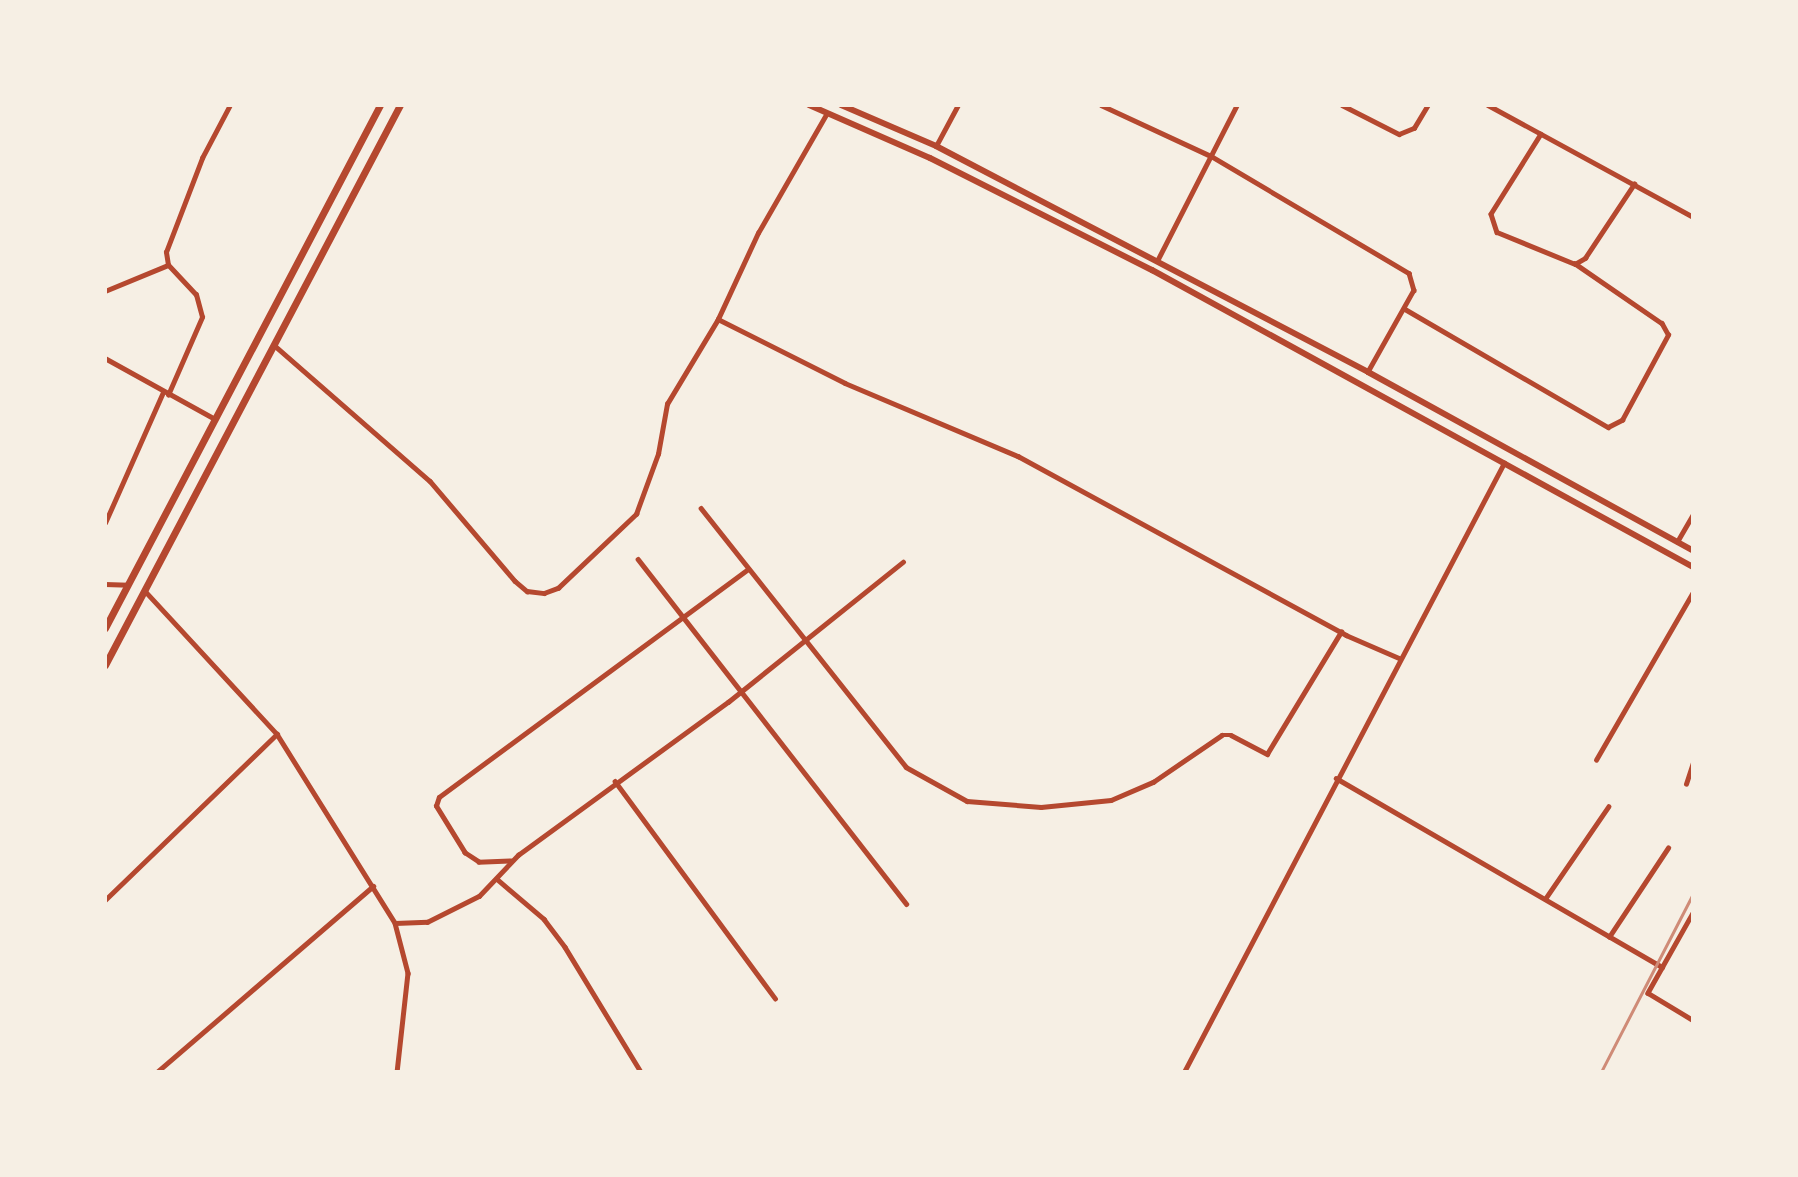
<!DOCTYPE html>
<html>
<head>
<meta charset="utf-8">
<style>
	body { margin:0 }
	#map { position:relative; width:1798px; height:1177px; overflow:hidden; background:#f6efe4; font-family:"IBM Plex Sans",sans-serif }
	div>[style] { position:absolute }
	.minor>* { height:4.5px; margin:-2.25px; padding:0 2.25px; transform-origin:2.25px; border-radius:2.25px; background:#b5482f }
	.secondary>* { height:6px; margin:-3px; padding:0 3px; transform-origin:3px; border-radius:3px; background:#b5482f }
	.primary>* { height:7px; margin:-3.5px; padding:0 3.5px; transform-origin:3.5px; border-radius:3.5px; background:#b5482f }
	.rail>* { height:2.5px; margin:-1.25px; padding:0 1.25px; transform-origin:1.25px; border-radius:1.25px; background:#cf8b77 }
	span { translate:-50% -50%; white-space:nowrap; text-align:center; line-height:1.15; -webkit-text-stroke:5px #f6efe4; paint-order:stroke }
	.frame { position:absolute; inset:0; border:107px solid #f6efe4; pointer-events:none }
</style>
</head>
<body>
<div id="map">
	<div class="minor">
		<i style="left:1101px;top:105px;width:121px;rotate:24.9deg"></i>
		<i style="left:1211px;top:156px;width:230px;rotate:30.6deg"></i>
		<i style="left:1409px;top:273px;width:18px;rotate:74deg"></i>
		<i style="left:1414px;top:290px;width:94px;rotate:119.3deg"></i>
		<i style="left:1342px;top:105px;width:64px;rotate:27deg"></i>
		<i style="left:1399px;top:134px;width:16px;rotate:-22deg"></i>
		<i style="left:1414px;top:128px;width:27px;rotate:-59deg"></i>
		<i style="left:1488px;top:105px;width:234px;rotate:28.6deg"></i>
		<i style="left:1541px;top:134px;width:94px;rotate:122deg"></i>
		<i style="left:1491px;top:214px;width:19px;rotate:72deg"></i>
		<i style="left:1497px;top:232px;width:84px;rotate:22.3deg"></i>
		<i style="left:1575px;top:264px;width:12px;rotate:-31deg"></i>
		<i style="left:1585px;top:258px;width:89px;rotate:-56.5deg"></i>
		<i style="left:936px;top:146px;width:47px;rotate:-61.8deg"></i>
		<i style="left:1157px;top:261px;width:175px;rotate:-62.9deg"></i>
		<i style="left:105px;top:291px;width:68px;rotate:-22.4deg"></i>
		<i style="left:1405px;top:309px;width:235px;rotate:30.2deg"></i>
		<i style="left:1608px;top:427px;width:16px;rotate:-27deg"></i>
		<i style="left:1622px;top:420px;width:97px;rotate:-61.6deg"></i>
		<i style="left:1668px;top:335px;width:13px;rotate:-119deg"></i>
		<i style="left:1662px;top:324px;width:106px;rotate:-145.4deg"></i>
		<i style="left:718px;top:319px;width:142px;rotate:26.7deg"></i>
		<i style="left:845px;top:383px;width:188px;rotate:22.9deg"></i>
		<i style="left:1018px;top:456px;width:374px;rotate:28.6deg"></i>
		<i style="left:1346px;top:635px;width:58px;rotate:23.5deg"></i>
		<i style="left:274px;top:345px;width:207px;rotate:41.1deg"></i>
		<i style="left:430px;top:481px;width:131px;rotate:49.6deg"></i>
		<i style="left:515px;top:581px;width:16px;rotate:40deg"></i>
		<i style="left:527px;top:591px;width:17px;rotate:7deg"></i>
		<i style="left:544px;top:593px;width:15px;rotate:-20deg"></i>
		<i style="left:558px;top:588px;width:108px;rotate:-43.5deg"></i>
		<i style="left:636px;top:514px;width:64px;rotate:-69.9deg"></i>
		<i style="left:658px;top:454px;width:51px;rotate:-79.8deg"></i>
		<i style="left:667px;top:404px;width:99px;rotate:-59deg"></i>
		<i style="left:718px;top:319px;width:95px;rotate:-65.1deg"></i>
		<i style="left:758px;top:233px;width:138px;rotate:-60.1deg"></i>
		<i style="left:105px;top:358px;width:126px;rotate:29deg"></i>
		<i style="left:168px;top:395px;width:85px;rotate:-66.4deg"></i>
		<i style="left:202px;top:317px;width:23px;rotate:-105deg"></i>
		<i style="left:196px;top:295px;width:41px;rotate:-133deg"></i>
		<i style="left:168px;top:265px;width:13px;rotate:-99deg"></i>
		<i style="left:166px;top:252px;width:101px;rotate:-69deg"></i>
		<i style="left:202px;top:158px;width:60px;rotate:-62.2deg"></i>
		<i style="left:701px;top:508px;width:330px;rotate:51.6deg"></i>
		<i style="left:906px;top:767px;width:70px;rotate:29.1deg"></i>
		<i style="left:967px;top:801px;width:74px;rotate:4.6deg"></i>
		<i style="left:1041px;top:807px;width:70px;rotate:-5.7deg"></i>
		<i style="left:1111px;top:800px;width:46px;rotate:-23.2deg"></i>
		<i style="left:1153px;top:782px;width:83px;rotate:-34.3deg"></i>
		<i style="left:1222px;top:735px;width:9px"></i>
		<i style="left:1231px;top:735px;width:41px;rotate:27.8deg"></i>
		<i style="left:1267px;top:754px;width:143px;rotate:-58.8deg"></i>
		<i style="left:105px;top:523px;width:143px;rotate:-66.1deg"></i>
		<i style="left:1677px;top:542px;width:32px;rotate:-60deg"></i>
		<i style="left:638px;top:559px;width:437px;rotate:52.1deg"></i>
		<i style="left:105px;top:584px;width:23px;rotate:2deg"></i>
		<i style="left:146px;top:592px;width:193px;rotate:47.3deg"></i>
		<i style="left:277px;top:734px;width:223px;rotate:58deg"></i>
		<i style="left:395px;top:923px;width:52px;rotate:75.4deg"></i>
		<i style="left:408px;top:973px;width:100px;rotate:96.3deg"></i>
		<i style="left:1596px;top:760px;width:194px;rotate:-60deg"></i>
		<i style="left:1336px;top:778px;width:377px;rotate:30.1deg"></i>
		<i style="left:615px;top:781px;width:270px;rotate:53.6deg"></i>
		<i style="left:1686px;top:784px;width:22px;rotate:-72deg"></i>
		<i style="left:511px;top:861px;width:32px;rotate:178deg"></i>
		<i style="left:479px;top:862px;width:17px;rotate:-147deg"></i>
		<i style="left:465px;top:853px;width:55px;rotate:-121.7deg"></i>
		<i style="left:436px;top:806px;width:9px;rotate:-72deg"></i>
		<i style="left:439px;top:797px;width:384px;rotate:-36.4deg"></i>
		<i style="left:497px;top:879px;width:62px;rotate:40.4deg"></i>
		<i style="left:544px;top:919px;width:35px;rotate:53deg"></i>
		<i style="left:565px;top:947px;width:146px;rotate:58.7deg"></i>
		<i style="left:1545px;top:899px;width:112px;rotate:-55.6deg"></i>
		<i style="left:105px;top:900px;width:239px;rotate:-44deg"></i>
		<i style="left:1693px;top:913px;width:92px;rotate:119.4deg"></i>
		<i style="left:1648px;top:993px;width:52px;rotate:31deg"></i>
		<i style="left:395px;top:923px;width:32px;rotate:-2deg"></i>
		<i style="left:427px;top:922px;width:58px;rotate:-26.6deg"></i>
		<i style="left:479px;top:896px;width:57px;rotate:-46.4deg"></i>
		<i style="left:518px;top:855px;width:260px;rotate:-36.1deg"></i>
		<i style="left:728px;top:702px;width:224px;rotate:-38.7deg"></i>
		<i style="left:1609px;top:937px;width:107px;rotate:-56.5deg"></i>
		<i style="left:157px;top:1072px;width:285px;rotate:-40.7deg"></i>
		<i style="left:1184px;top:1072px;width:688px;rotate:-62.28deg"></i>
	</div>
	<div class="secondary">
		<i style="left:809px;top:105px;width:132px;rotate:23.7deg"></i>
		<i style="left:930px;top:158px;width:249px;rotate:26.8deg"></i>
		<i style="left:1152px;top:270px;width:617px;rotate:28.77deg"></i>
		<i style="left:841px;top:105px;width:103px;rotate:23.3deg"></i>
		<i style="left:936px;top:146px;width:488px;rotate:27.6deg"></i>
		<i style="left:1368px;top:372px;width:371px;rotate:28.8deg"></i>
	</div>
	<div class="primary">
		<i style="left:105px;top:628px;width:591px;rotate:-62.26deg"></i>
		<i style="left:105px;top:665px;width:633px;rotate:-62.22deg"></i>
	</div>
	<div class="rail">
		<i style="left:1601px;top:1072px;width:200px;rotate:-62.7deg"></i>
	</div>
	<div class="frame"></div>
</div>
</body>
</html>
